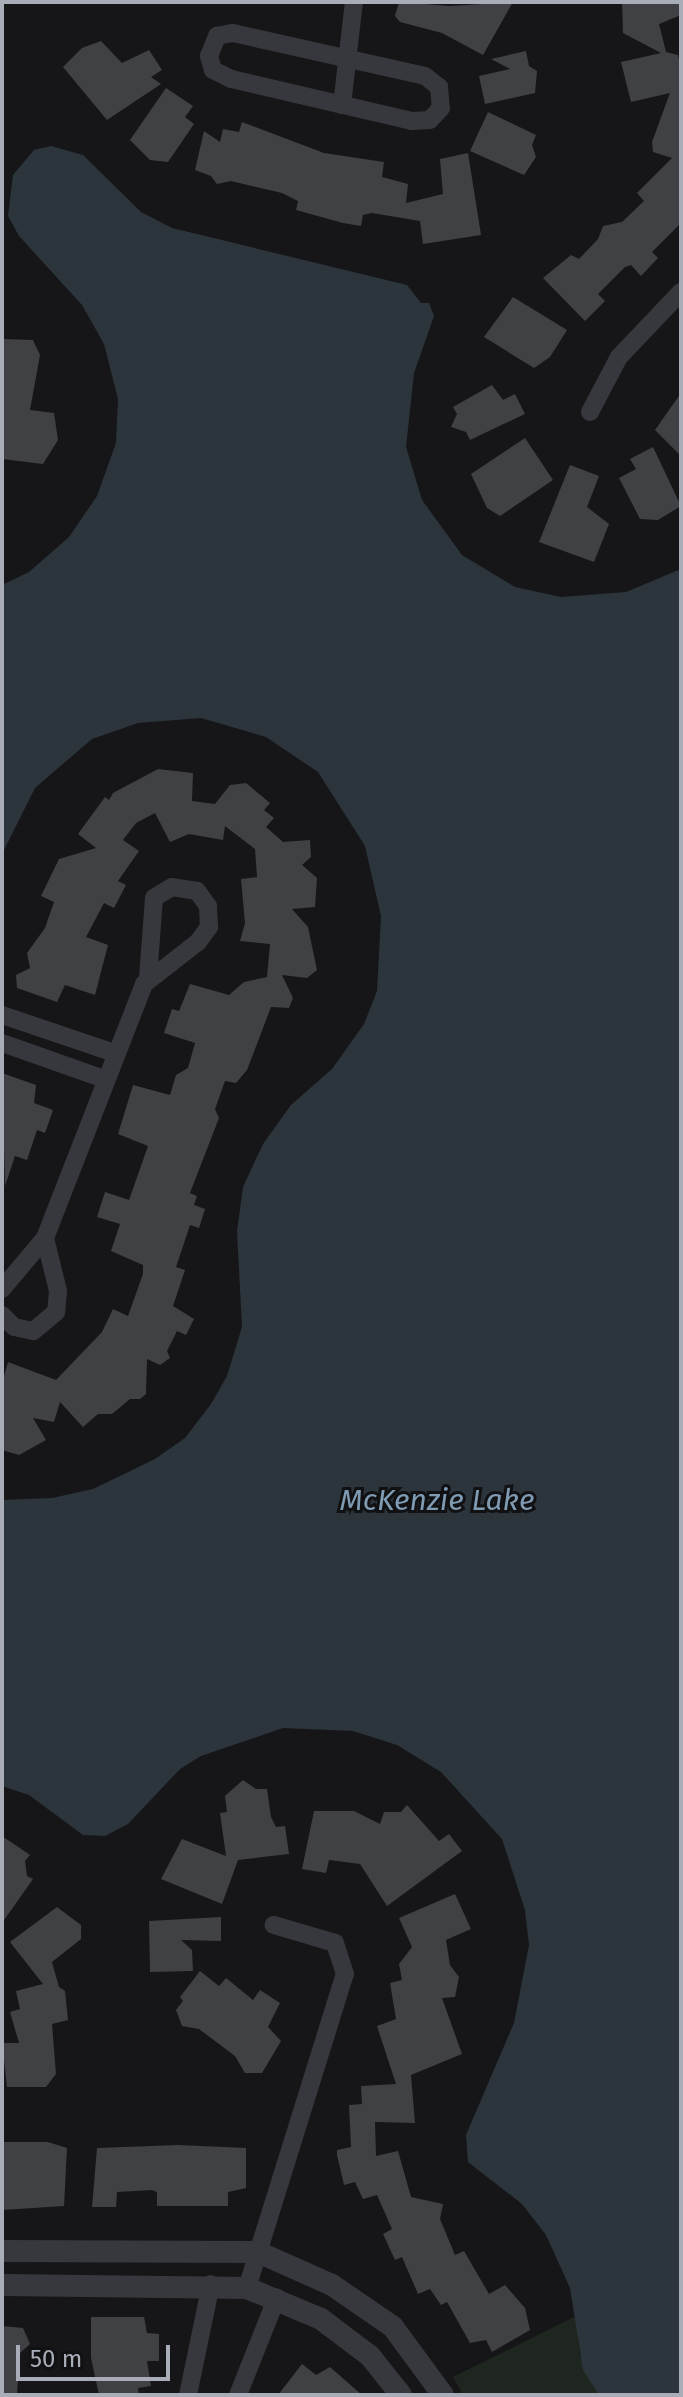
<!DOCTYPE html>
<html>
<head>
<meta charset="utf-8">
<style>
	body { margin:0 }
	#map { position:relative; width:683px; height:2397px; overflow:hidden; background:#161618; font-family:"Fira Sans",sans-serif }
	div>[style] { position:absolute }
	.green>* { inset:0; background:#1e261f }
	.water>* { inset:0; background:#2c353c }
	.building>* { inset:0; background:#404145 }
	.minor>* { height:18px; margin:-9px; padding:0 9px; transform-origin:9px; border-radius:9px; background:#37383d }
	.tertiary>* { height:22px; margin:-11px; padding:0 11px; transform-origin:11px; border-radius:11px; background:#37383d }
	span { translate:-50% -50%; white-space:nowrap; text-align:center; line-height:1.15; -webkit-text-stroke:6px #111113; paint-order:stroke }
	.water-label { font-size:30px; color:#7f9bb3; font-style:italic }
	.frame { position:absolute; inset:0; border:4px solid #a8adb8; pointer-events:none }
	.scale { position:absolute; left:16px; top:2345px; width:154px; height:36px; box-sizing:border-box; border:4px solid #a8adb8; border-top:0; padding-left:10px; font-size:24px; line-height:28px; white-space:nowrap; color:#a8adb8; -webkit-text-stroke:6px #111113; paint-order:stroke }
</style>
</head>
<body>
<div id="map">
	<div class="green">
		<i style="clip-path:polygon(576px 2316px,580px 2356px,599px 2395px,463px 2395px,453px 2377px)"></i>
	</div>
	<div class="water">
		<i style="clip-path:polygon(51px 146px,83px 155px,141px 212px,172px 228px,407px 285px,421px 303px,429px 303px,434px 316px,414px 373px,406px 447px,422px 500px,462px 555px,515px 587px,561px 597px,626px 592px,681px 569px,681px 2395px,599px 2395px,583px 2370px,570px 2288px,546px 2235px,522px 2204px,468px 2162px,466px 2135px,514px 2023px,529px 1945px,525px 1910px,502px 1839px,441px 1772px,397px 1745px,353px 1731px,283px 1728px,201px 1756px,180px 1769px,128px 1824px,105px 1836px,83px 1835px,29px 1795px,2px 1786px,2px 1500px,52px 1498px,93px 1489px,155px 1459px,185px 1438px,211px 1404px,227px 1376px,242px 1327px,237px 1231px,243px 1187px,263px 1144px,291px 1105px,332px 1069px,364px 1024px,377px 991px,381px 916px,365px 846px,318px 772px,266px 737px,201px 718px,138px 723px,92px 739px,35px 788px,2px 854px,2px 585px,29px 572px,69px 537px,97px 496px,116px 443px,118px 399px,104px 344px,82px 305px,19px 236px,8px 216px,13px 175px,34px 150px)"></i>
	</div>
	<div class="building">
		<i style="clip-path:polygon(399px 2px,450px 6px,513px 2px,483px 55px,442px 33px,400px 22px,395px 16px)"></i>
		<i style="clip-path:polygon(622px 2px,681px 2px,681px 15px,659px 24px,666px 52px,678px 55px,681px 70px,681px 223px,652px 252px,658px 258px,641px 276px,631px 265px,625px 267px,598px 294px,605px 301px,585px 321px,543px 278px,571px 255px,579px 259px,598px 239px,603px 226px,622px 222px,644px 201px,637px 193px,672px 158px,653px 152px,652px 142px,670px 93px,631px 102px,621px 62px,661px 53px,623px 33px)"></i>
		<i style="clip-path:polygon(101px 41px,122px 63px,149px 50px,162px 70px,151px 77px,161px 84px,107px 120px,63px 67px,82px 48px)"></i>
		<i style="clip-path:polygon(526px 51px,529px 66px,537px 71px,535px 93px,485px 104px,479px 76px,510px 69px,491px 59px)"></i>
		<i style="clip-path:polygon(166px 88px,193px 106px,185px 117px,194px 124px,168px 162px,150px 160px,130px 140px)"></i>
		<i style="clip-path:polygon(488px 112px,536px 135px,532px 145px,536px 157px,524px 175px,470px 151px)"></i>
		<i style="clip-path:polygon(242px 122px,324px 153px,384px 162px,382px 177px,408px 184px,406px 203px,443px 194px,440px 159px,468px 153px,481px 235px,423px 244px,420px 221px,372px 213px,363px 215px,361px 226px,343px 223px,296px 210px,298px 201px,282px 193px,231px 181px,217px 184px,211px 176px,195px 170px,204px 131px,220px 142px,223px 129px,239px 132px)"></i>
		<i style="clip-path:polygon(513px 297px,567px 330px,550px 357px,534px 368px,484px 337px)"></i>
		<i style="clip-path:polygon(2px 339px,33px 340px,40px 355px,30px 410px,54px 413px,58px 440px,43px 464px,2px 459px)"></i>
		<i style="clip-path:polygon(492px 385px,503px 400px,515px 394px,525px 414px,470px 440px,466px 432px,451px 427px,457px 414px,453px 407px)"></i>
		<i style="clip-path:polygon(681px 393px,681px 456px,655px 430px)"></i>
		<i style="clip-path:polygon(525px 438px,553px 480px,500px 516px,487px 508px,471px 474px)"></i>
		<i style="clip-path:polygon(653px 447px,681px 506px,658px 520px,640px 519px,619px 478px,636px 469px,630px 459px)"></i>
		<i style="clip-path:polygon(570px 465px,599px 476px,587px 507px,609px 524px,594px 562px,539px 542px)"></i>
		<i style="clip-path:polygon(158px 769px,193px 773px,192px 801px,215px 804px,230px 785px,246px 783px,270px 803px,264px 810px,274px 818px,266px 827px,283px 842px,310px 840px,311px 857px,302px 865px,317px 878px,315px 907px,292px 909px,308px 927px,317px 970px,307px 978px,282px 975px,293px 998px,289px 1008px,271px 1007px,247px 1070px,236px 1083px,225px 1081px,215px 1109px,219px 1118px,190px 1193px,197px 1196px,194px 1205px,205px 1209px,199px 1228px,190px 1225px,176px 1267px,185px 1270px,173px 1306px,194px 1319px,186px 1335px,177px 1331px,167px 1351px,170px 1358px,160px 1365px,147px 1359px,146px 1394px,140px 1399px,130px 1399px,112px 1414px,98px 1414px,83px 1427px,60px 1402px,54px 1422px,33px 1418px,46px 1440px,19px 1455px,2px 1450px,2px 1383px,8px 1362px,56px 1380px,102px 1332px,113px 1309px,128px 1316px,143px 1274px,143px 1265px,111px 1251px,120px 1224px,97px 1217px,105px 1192px,129px 1200px,148px 1146px,118px 1134px,133px 1085px,170px 1095px,176px 1075px,188px 1068px,195px 1043px,164px 1033px,172px 1009px,179px 1011px,190px 984px,229px 995px,244px 982px,267px 977px,270px 944px,240px 941px,245px 923px,241px 879px,257px 877px,255px 849px,225px 826px,223px 840px,189px 834px,170px 842px,155px 813px,136px 823px,123px 840px,139px 851px,118px 881px,126px 885px,114px 908px,104px 903px,86px 937px,108px 945px,95px 995px,65px 985px,57px 1002px,17px 988px,16px 975px,30px 968px,27px 953px,45px 928px,54px 902px,41px 896px,59px 859px,96px 848px,78px 834px,105px 797px,109px 800px,113px 793px)"></i>
		<i style="clip-path:polygon(2px 1073px,36px 1085px,34px 1103px,53px 1110px,45px 1133px,37px 1130px,27px 1160px,15px 1156px,5px 1186px)"></i>
		<i style="clip-path:polygon(243px 1780px,256px 1789px,267px 1789px,271px 1817px,276px 1827px,285px 1826px,289px 1854px,238px 1860px,222px 1904px,161px 1879px,182px 1839px,226px 1856px,220px 1813px,227px 1812px,225px 1796px)"></i>
		<i style="clip-path:polygon(407px 1805px,439px 1841px,449px 1834px,462px 1851px,387px 1906px,360px 1864px,329px 1860px,326px 1873px,302px 1869px,314px 1811px,354px 1811px,380px 1824px,384px 1812px,401px 1812px)"></i>
		<i style="clip-path:polygon(2px 1836px,30px 1855px,25px 1861px,27px 1876px,33px 1879px,2px 1923px)"></i>
		<i style="clip-path:polygon(455px 1894px,471px 1929px,446px 1940px,450px 1965px,459px 1977px,455px 1997px,442px 1998px,462px 2054px,411px 2075px,415px 2123px,375px 2122px,376px 2156px,398px 2151px,411px 2197px,443px 2204px,440px 2219px,455px 2255px,464px 2251px,489px 2294px,505px 2285px,525px 2308px,530px 2330px,492px 2352px,486px 2340px,470px 2343px,447px 2302px,441px 2305px,430px 2289px,418px 2294px,402px 2257px,395px 2260px,383px 2234px,392px 2229px,377px 2195px,363px 2199px,355px 2182px,344px 2185px,337px 2155px,337px 2150px,351px 2147px,349px 2105px,362px 2104px,361px 2086px,396px 2084px,377px 2026px,396px 2019px,390px 1983px,402px 1980px,399px 1964px,412px 1947px,399px 1918px)"></i>
		<i style="clip-path:polygon(57px 1907px,81px 1925px,81px 1939px,52px 1962px,59px 1987px,65px 1991px,68px 2020px,52px 2024px,56px 2074px,46px 2087px,7px 2087px,2px 2043px,19px 2043px,10px 2012px,20px 2009px,16px 1991px,43px 1984px,10px 1942px)"></i>
		<i style="clip-path:polygon(221px 1917px,221px 1941px,181px 1940px,192px 1950px,193px 1971px,150px 1972px,149px 1921px)"></i>
		<i style="clip-path:polygon(200px 1971px,219px 1986px,226px 1978px,253px 2000px,260px 1990px,280px 2003px,268px 2027px,281px 2041px,262px 2073px,245px 2073px,235px 2056px,199px 2029px,182px 2026px,176px 2010px,183px 2001px,180px 1997px)"></i>
		<i style="clip-path:polygon(2px 2142px,48px 2142px,67px 2148px,64px 2206px,2px 2210px)"></i>
		<i style="clip-path:polygon(178px 2145px,246px 2148px,246px 2188px,228px 2192px,228px 2206px,157px 2206px,157px 2192px,152px 2190px,117px 2192px,116px 2207px,92px 2207px,97px 2148px)"></i>
		<i style="clip-path:polygon(91px 2317px,144px 2317px,147px 2333px,159px 2334px,159px 2361px,147px 2361px,151px 2386px,138px 2388px,139px 2395px,99px 2395px,91px 2358px)"></i>
		<i style="clip-path:polygon(2px 2326px,23px 2328px,30px 2344px,20px 2353px,17px 2395px,2px 2395px)"></i>
		<i style="clip-path:polygon(302px 2364px,316px 2375px,330px 2367px,362px 2395px,278px 2395px)"></i>
	</div>
	<div class="minor">
		<i style="left:233px;top:33px;width:197px;rotate:12.6deg"></i>
		<i style="left:425px;top:76px;width:18px;rotate:38deg"></i>
		<i style="left:439px;top:87px;width:21px;rotate:85deg"></i>
		<i style="left:441px;top:108px;width:16px;rotate:133deg"></i>
		<i style="left:430px;top:120px;width:18px;rotate:177deg"></i>
		<i style="left:412px;top:121px;width:186px;rotate:-166.9deg"></i>
		<i style="left:231px;top:79px;width:20px;rotate:-153deg"></i>
		<i style="left:213px;top:70px;width:15px;rotate:-106deg"></i>
		<i style="left:209px;top:56px;width:22px;rotate:-68deg"></i>
		<i style="left:217px;top:36px;width:16px;rotate:-11deg"></i>
		<i style="left:342px;top:105px;width:104px;rotate:-83.4deg"></i>
		<i style="left:590px;top:412px;width:62px;rotate:-62.2deg"></i>
		<i style="left:619px;top:357px;width:90px;rotate:-46.4deg"></i>
		<i style="left:2px;top:1015px;width:118px;rotate:18.7deg"></i>
		<i style="left:2px;top:1043px;width:108px;rotate:19.4deg"></i>
		<i style="left:45px;top:1238px;width:273px;rotate:-68.7deg"></i>
		<i style="left:144px;top:984px;width:68px;rotate:-37.9deg"></i>
		<i style="left:198px;top:942px;width:19px;rotate:-54deg"></i>
		<i style="left:209px;top:927px;width:21px;rotate:-93deg"></i>
		<i style="left:208px;top:906px;width:19px;rotate:-126deg"></i>
		<i style="left:197px;top:891px;width:25px;rotate:-171deg"></i>
		<i style="left:172px;top:887px;width:21px;rotate:149deg"></i>
		<i style="left:154px;top:898px;width:79px;rotate:94.3deg"></i>
		<i style="left:2px;top:1289px;width:67px;rotate:-49.9deg"></i>
		<i style="left:45px;top:1238px;width:55px;rotate:76.2deg"></i>
		<i style="left:58px;top:1291px;width:21px;rotate:95deg"></i>
		<i style="left:56px;top:1312px;width:30px;rotate:140deg"></i>
		<i style="left:33px;top:1331px;width:19px;rotate:-168deg"></i>
		<i style="left:14px;top:1327px;width:17px;rotate:-135deg"></i>
		<i style="left:247px;top:2288px;width:329px;rotate:-72.7deg"></i>
		<i style="left:345px;top:1974px;width:33px;rotate:-108deg"></i>
		<i style="left:335px;top:1943px;width:64px;rotate:-163.6deg"></i>
		<i style="left:188px;top:2395px;width:113px;rotate:-78.3deg"></i>
		<i style="left:238px;top:2395px;width:105px;rotate:-68.3deg"></i>
	</div>
	<div class="tertiary">
		<i style="left:2px;top:2251px;width:256px;rotate:0.2deg"></i>
		<i style="left:258px;top:2252px;width:81px;rotate:24deg"></i>
		<i style="left:332px;top:2285px;width:74px;rotate:34.5deg"></i>
		<i style="left:393px;top:2327px;width:84px;rotate:53.7deg"></i>
		<i style="left:2px;top:2285px;width:245px;rotate:0.7deg"></i>
		<i style="left:247px;top:2288px;width:80px;rotate:22.7deg"></i>
		<i style="left:321px;top:2319px;width:61px;rotate:37.1deg"></i>
		<i style="left:370px;top:2356px;width:50px;rotate:51.5deg"></i>
	</div>
	<div class="water-label">
		<span style="left:437px;top:1500px">McKenzie Lake</span>
	</div>
	<div class="frame"></div>
	<div class="scale">50 m</div>
</div>
</body>
</html>
